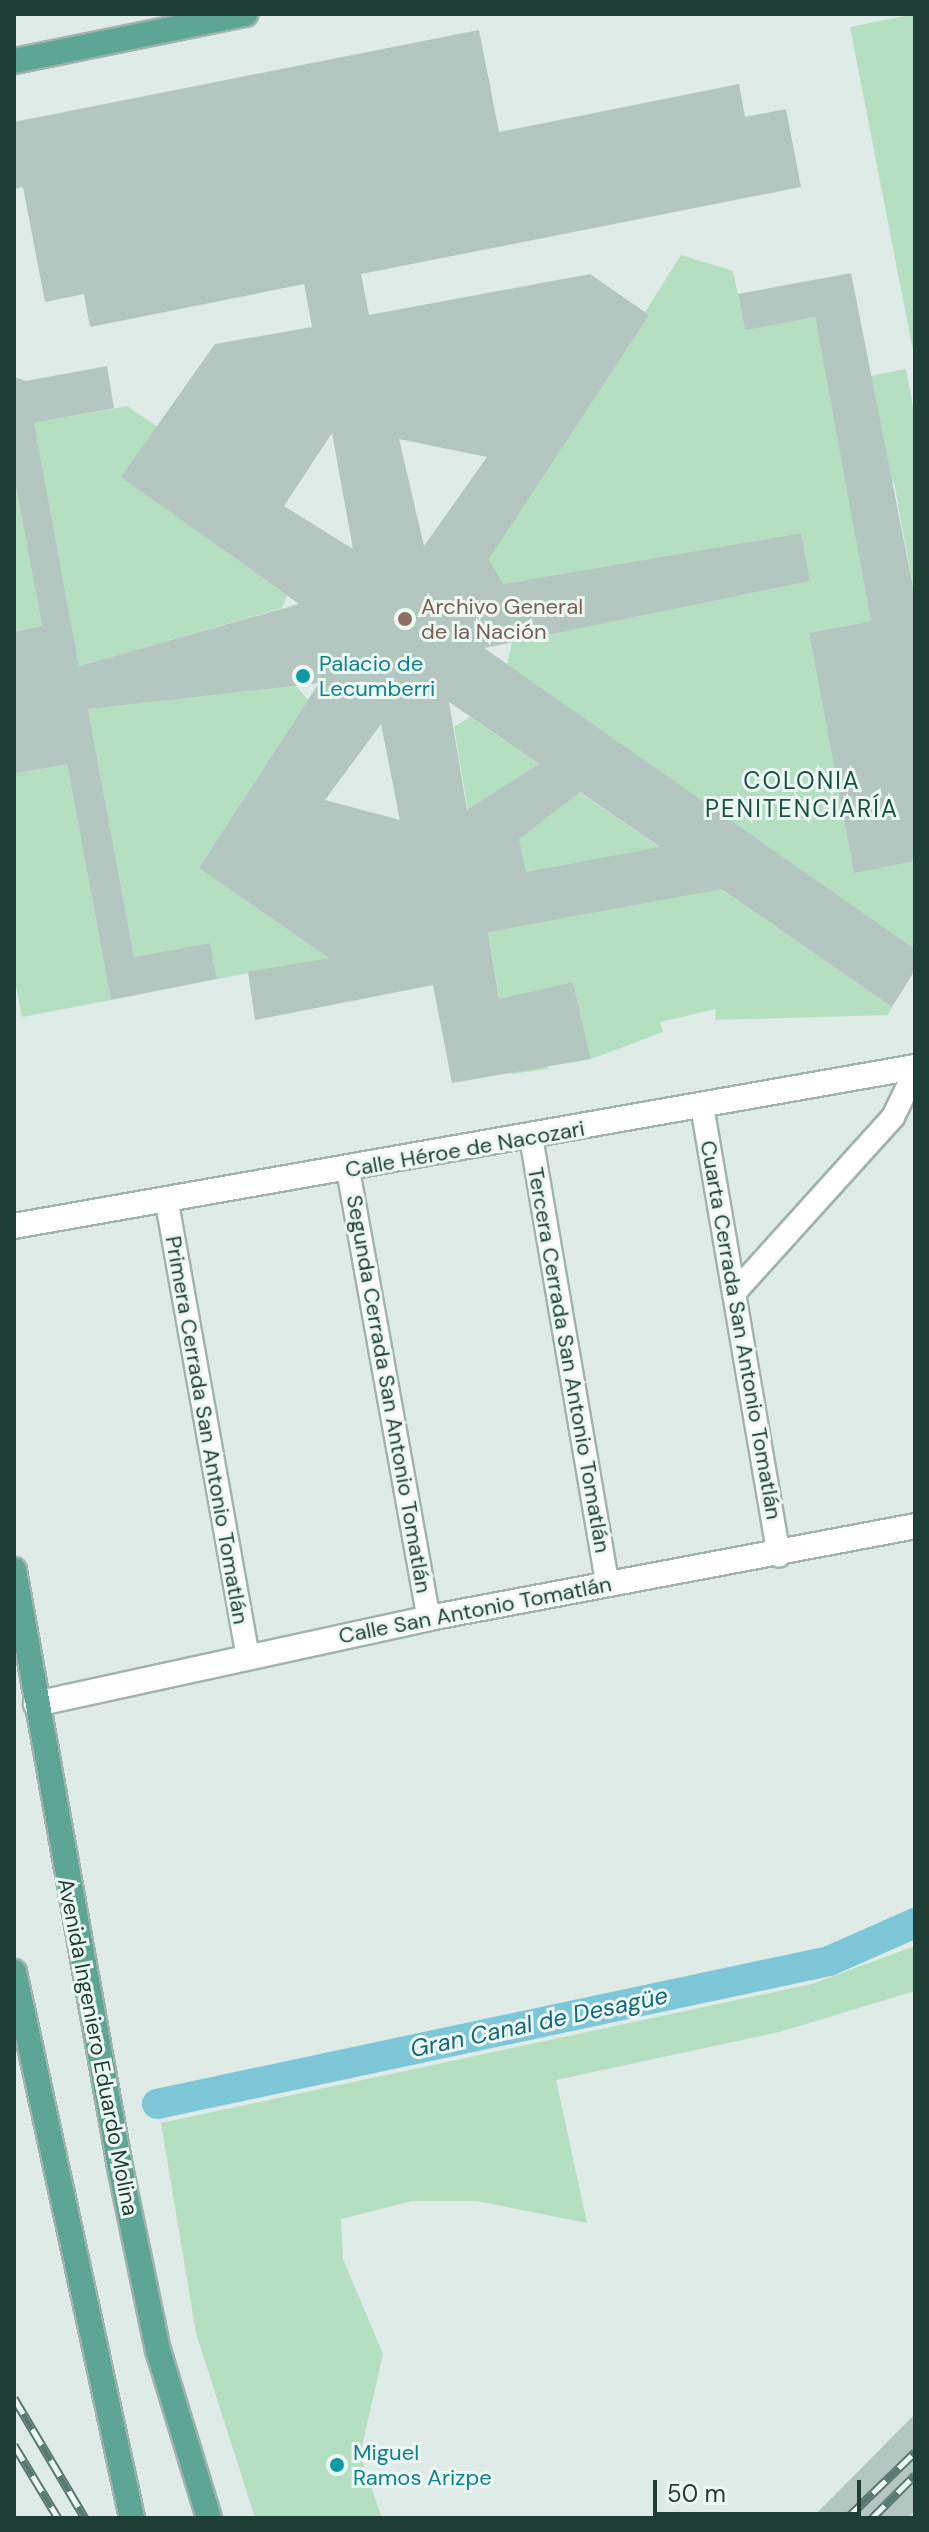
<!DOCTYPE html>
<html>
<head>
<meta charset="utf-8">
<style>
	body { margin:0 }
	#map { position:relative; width:929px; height:2532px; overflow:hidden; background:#deebe6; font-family:"DM Sans",sans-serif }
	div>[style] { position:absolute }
	.green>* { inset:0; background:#b4dfc1 }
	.canal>* { height:30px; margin:-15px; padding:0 15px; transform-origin:15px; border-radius:15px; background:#7ec7d8 }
	.building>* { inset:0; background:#b3c6bf }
	.roads { filter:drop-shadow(2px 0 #a0b3ad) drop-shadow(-2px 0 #a0b3ad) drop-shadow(0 2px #a0b3ad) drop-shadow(0 -2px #a0b3ad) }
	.street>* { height:22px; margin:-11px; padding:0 11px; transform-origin:11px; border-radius:11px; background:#fff }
	.secondary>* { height:24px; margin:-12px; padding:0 12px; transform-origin:12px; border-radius:12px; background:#fff }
	.primary>* { height:24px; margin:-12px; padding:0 12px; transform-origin:12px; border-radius:12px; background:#5da696 }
	.rail>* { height:9px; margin-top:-4.5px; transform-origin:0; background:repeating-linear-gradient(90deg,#eef8f3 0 18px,#577971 0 36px); box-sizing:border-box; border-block:2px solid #577971 }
	.dots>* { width:22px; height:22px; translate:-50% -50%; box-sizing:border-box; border:4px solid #eef8f3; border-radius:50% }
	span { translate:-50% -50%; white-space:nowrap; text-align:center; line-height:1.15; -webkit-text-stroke:6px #eef8f3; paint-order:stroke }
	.education-label { font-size:22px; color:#785e54 }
	.left { translate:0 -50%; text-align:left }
	.culture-label { font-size:22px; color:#0d838f }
	.street-label { font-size:22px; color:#1d3d35 }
	.neighbourhood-label { font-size:24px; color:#175145; letter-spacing:2px }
	.water-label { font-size:24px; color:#11697f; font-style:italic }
	.frame { position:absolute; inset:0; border:16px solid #1d3d35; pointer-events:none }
	.scale { position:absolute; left:653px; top:2480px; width:208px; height:36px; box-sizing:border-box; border:4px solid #1d3d35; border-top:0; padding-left:10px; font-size:24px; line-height:28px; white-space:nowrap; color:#1d3d35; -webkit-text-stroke:6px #eef8f3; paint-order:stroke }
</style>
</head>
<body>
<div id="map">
	<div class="green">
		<i style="clip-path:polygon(915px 14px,915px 361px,850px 27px)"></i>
		<i style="clip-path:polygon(681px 255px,733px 271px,745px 329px,815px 317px,842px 462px,884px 454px,870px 376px,906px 369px,915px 417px,915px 597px,894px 482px,848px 490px,871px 621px,809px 633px,854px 872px,915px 861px,915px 949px,507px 664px,512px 642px,810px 581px,801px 533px,503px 584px,489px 559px)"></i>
		<i style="clip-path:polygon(127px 406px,158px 427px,122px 477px,287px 596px,282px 608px,79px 666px,34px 423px)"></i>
		<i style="clip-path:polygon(14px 476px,42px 626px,14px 632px)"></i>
		<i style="clip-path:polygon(295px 685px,308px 700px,199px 868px,329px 958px,217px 979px,210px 943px,134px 957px,88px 709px)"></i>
		<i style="clip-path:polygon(470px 717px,892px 1007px,888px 1015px,715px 1020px,716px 1009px,660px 1022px,663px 1032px,591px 1059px,573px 982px,531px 992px,548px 1069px,512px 1074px,454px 727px)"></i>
		<i style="clip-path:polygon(67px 764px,111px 1000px,22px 1017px,14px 975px,14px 774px)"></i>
		<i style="clip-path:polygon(915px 1946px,915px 1991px,779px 2032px,556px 2080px,587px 2223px,477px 2201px,412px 2201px,341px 2219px,343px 2259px,383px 2354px,360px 2455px,382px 2518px,255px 2518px,196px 2333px,161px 2123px,812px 1984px)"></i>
	</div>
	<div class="canal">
		<i style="left:157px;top:2104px;width:687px;rotate:-12.01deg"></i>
		<i style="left:829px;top:1961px;width:94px;rotate:-23.8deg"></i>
	</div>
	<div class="building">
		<i style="clip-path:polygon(evenodd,479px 30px,499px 132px,739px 84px,745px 117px,786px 109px,801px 187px,361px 274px,369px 315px,590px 274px,649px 315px,489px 559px,503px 584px,801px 533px,810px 581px,484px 648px,915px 949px,915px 970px,892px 1007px,721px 889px,488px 932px,499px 999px,573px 982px,591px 1059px,452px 1083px,433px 985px,255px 1020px,248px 972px,329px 958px,199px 868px,319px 683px,88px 709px,134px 957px,210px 943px,217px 979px,111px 1000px,67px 764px,14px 774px,14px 632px,42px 626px,14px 476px,14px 377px,26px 381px,107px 366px,114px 408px,34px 423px,79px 666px,299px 604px,121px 477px,215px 344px,312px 327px,304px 284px,90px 327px,84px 294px,45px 302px,23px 187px,14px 189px,14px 122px,479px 30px,332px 433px,353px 549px,284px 506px,332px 433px,479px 30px,399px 439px,487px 457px,424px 546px,399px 439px,479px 30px,449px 702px,539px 764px,467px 810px,449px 702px,479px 30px,381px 724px,400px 820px,325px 800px,381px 724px,479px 30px,580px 792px,660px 847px,526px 872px,519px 839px,580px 792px)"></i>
		<i style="clip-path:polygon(851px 273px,915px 597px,915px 861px,854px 873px,809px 633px,871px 621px,815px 317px,745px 330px,738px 294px)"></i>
		<i style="clip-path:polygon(915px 2414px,915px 2511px,908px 2518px,812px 2518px)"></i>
	</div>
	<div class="roads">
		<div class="street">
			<i style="left:702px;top:1106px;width:456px;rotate:80.3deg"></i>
			<i style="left:531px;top:1137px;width:452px;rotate:80.3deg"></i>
			<i style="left:348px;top:1170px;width:455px;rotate:79.8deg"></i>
			<i style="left:167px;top:1203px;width:461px;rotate:79.9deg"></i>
			<i style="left:735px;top:1292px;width:236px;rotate:-47.9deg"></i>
			<i style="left:893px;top:1117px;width:50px;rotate:-63.9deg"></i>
		</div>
		<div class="secondary">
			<i style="left:14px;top:1226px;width:915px;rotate:-10.01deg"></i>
			<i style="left:36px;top:1704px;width:402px;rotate:-12.3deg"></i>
			<i style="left:429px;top:1618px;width:495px;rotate:-10.7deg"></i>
		</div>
		<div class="primary">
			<i style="left:14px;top:61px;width:236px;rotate:-11.5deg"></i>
			<i style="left:14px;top:1570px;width:606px;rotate:79.93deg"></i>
			<i style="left:120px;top:2167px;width:187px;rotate:78.3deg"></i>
			<i style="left:158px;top:2350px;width:176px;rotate:73.1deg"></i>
			<i style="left:14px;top:1972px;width:559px;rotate:77.8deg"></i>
		</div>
	</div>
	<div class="rail">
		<i style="left:14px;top:2398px;width:139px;rotate:59.4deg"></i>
		<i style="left:14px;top:2445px;width:85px;rotate:58.9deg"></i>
		<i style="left:847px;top:2518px;width:95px;rotate:-44.1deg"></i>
		<i style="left:872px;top:2518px;width:61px;rotate:-45deg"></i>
	</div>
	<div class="dots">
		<i style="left:405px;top:619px;background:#8d6e63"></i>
		<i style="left:303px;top:676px;background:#0f9aa8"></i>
		<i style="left:337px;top:2465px;background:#0f9aa8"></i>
	</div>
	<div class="education-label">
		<span class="left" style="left:421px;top:619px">Archivo General<br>de la Nación</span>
	</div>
	<div class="culture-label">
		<span class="left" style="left:319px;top:676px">Palacio de<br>Lecumberri</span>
		<span class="left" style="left:353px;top:2465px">Miguel<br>Ramos Arizpe</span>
	</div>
	<div class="street-label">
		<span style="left:465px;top:1149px;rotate:-10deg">Calle Héroe de Nacozari</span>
		<span style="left:741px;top:1330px;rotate:80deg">Cuarta Cerrada San Antonio Tomatlán</span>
		<span style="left:569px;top:1360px;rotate:80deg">Tercera Cerrada San Antonio Tomatlán</span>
		<span style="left:389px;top:1394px;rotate:80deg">Segunda Cerrada San Antonio Tomatlán</span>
		<span style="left:207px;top:1430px;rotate:80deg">Primera Cerrada San Antonio Tomatlán</span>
		<span style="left:475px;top:1610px;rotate:-11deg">Calle San Antonio Tomatlán</span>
		<span style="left:98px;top:2047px;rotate:79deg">Avenida Ingeniero Eduardo Molina</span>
	</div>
	<div class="neighbourhood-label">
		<span style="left:802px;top:795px">COLONIA<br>PENITENCIARÍA</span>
	</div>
	<div class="water-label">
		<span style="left:539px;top:2022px;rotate:-12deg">Gran Canal de Desagüe</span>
	</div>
	<div class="frame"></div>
	<div class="scale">50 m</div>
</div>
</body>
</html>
